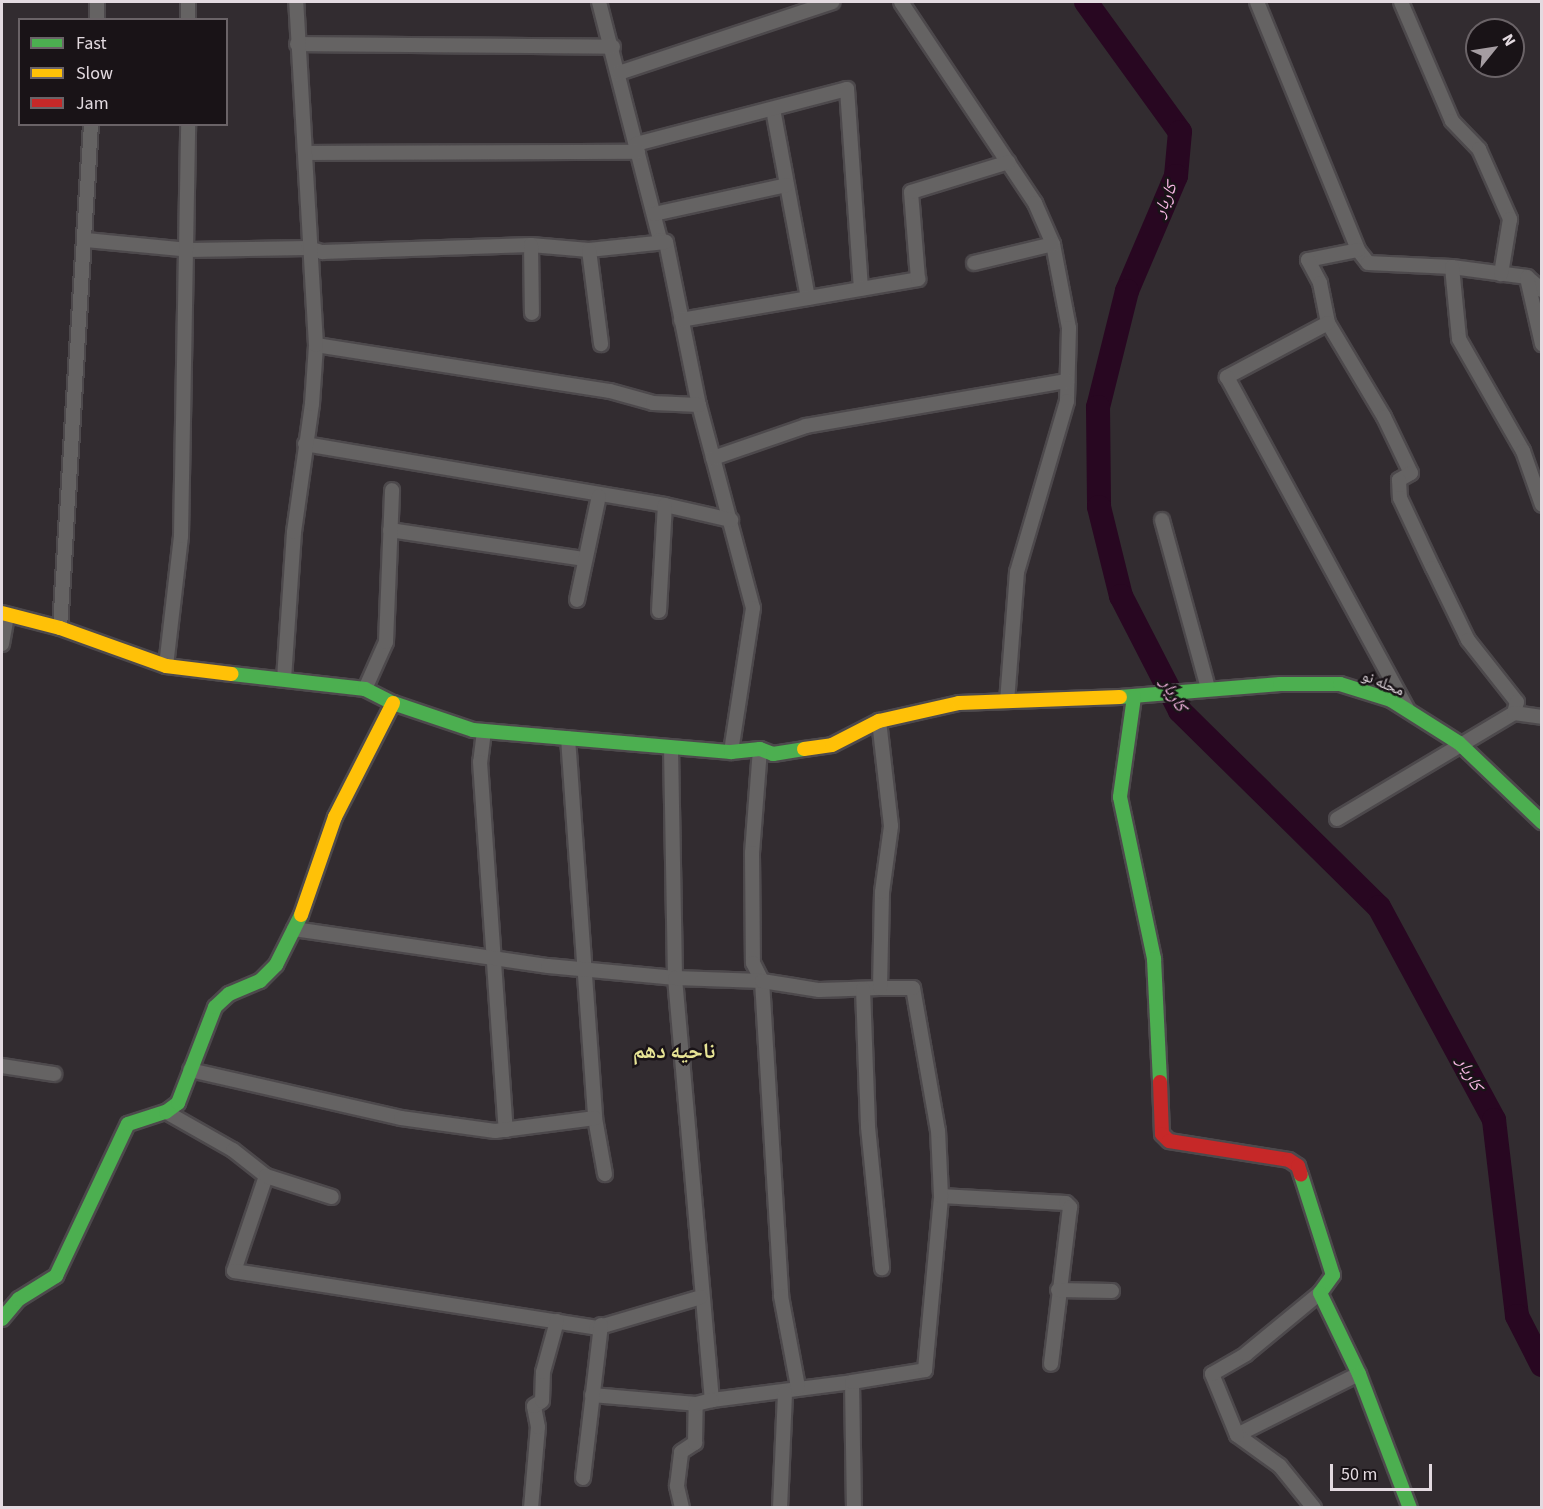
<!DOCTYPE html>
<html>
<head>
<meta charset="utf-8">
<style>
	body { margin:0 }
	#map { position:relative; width:1543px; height:1509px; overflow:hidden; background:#322c30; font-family:"Source Sans 3","Noto Naskh Arabic",sans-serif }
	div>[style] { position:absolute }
	.river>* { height:24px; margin:-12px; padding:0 12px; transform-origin:12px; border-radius:12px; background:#280721 }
	.roads { filter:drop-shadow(2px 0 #4d494c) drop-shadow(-2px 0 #4d494c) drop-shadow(0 2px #4d494c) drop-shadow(0 -2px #4d494c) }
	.street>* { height:14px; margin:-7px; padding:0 7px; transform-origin:7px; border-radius:7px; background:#656363 }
	.fast>* { height:14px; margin:-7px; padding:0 7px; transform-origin:7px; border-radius:7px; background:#4caf50 }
	.slow>* { height:14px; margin:-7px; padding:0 7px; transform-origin:7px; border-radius:7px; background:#ffc107 }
	.jam>* { height:14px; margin:-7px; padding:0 7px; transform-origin:7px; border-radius:7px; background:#c62828 }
	span { translate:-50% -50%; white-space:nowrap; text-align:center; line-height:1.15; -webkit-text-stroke:5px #191317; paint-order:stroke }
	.street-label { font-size:16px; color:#e3dae0 }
	.water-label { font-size:18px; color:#f8b8e4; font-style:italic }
	.district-label { font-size:22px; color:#e7e495; font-weight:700 }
	.frame { position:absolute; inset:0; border:3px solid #e3dae0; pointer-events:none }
	.legend { position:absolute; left:18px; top:18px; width:210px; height:108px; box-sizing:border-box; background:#191317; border:2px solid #6a6367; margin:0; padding:8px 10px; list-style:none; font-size:18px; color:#e3dae0 }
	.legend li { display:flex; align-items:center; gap:12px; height:30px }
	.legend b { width:30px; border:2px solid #6a6367 }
	.north { position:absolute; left:1465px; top:18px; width:60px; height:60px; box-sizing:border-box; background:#191317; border:2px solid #6a6367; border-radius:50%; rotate:60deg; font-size:16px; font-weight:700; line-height:24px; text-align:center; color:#e3dae0 }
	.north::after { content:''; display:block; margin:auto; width:21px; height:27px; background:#a59da2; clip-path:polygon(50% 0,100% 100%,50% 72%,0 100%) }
	.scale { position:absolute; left:1330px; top:1464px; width:102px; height:27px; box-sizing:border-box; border:3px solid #e3dae0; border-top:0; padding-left:8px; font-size:18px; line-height:21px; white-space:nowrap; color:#e3dae0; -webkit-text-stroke:4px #191317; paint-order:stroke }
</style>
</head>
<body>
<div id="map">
	<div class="river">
		<i style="left:1086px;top:2px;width:160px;rotate:54.1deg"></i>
		<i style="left:1180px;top:132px;width:44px;rotate:95.2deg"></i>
		<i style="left:1176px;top:176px;width:125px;rotate:113.1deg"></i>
		<i style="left:1127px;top:291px;width:120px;rotate:104deg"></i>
		<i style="left:1098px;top:407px;width:100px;rotate:89.4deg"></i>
		<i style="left:1099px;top:507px;width:92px;rotate:76.1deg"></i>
		<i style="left:1121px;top:596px;width:129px;rotate:62.8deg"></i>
		<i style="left:1180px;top:711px;width:279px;rotate:44.6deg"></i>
		<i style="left:1379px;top:907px;width:242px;rotate:61.6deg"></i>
		<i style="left:1494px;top:1120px;width:197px;rotate:83.3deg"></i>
		<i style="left:1517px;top:1316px;width:55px;rotate:63deg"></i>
	</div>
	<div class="roads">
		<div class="street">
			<i style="left:599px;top:2px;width:246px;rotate:75.6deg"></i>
			<i style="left:660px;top:240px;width:6px;rotate:18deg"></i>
			<i style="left:666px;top:242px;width:166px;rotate:78.6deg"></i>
			<i style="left:699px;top:405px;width:210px;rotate:75.1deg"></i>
			<i style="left:753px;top:608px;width:146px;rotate:98.7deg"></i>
			<i style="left:901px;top:2px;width:242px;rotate:56.3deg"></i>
			<i style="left:1035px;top:203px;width:45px;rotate:66.3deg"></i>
			<i style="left:1053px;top:244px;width:86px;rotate:79.2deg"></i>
			<i style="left:1069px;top:328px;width:73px;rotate:91.6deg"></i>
			<i style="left:1067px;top:401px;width:178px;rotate:106.3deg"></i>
			<i style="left:1017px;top:572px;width:129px;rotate:94.4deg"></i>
			<i style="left:1257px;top:2px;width:268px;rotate:67.8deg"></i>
			<i style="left:1358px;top:250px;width:16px;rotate:52deg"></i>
			<i style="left:1368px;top:263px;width:84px;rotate:2.7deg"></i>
			<i style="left:1452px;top:267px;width:76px;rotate:7.6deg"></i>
			<i style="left:1527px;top:277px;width:20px;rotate:41deg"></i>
			<i style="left:1401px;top:2px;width:129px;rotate:66.8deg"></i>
			<i style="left:1452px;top:121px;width:39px;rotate:46deg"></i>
			<i style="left:1479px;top:149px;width:77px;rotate:66.1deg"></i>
			<i style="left:1510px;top:219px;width:56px;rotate:99.3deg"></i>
			<i style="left:97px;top:20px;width:18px;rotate:-90deg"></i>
			<i style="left:188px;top:20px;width:18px;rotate:-90deg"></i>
			<i style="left:297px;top:44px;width:316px;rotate:0.5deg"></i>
			<i style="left:619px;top:73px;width:225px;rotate:-18.4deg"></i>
			<i style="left:773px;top:109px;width:192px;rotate:79.5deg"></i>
			<i style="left:636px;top:144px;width:218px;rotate:-14.6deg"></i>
			<i style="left:847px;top:89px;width:200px;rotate:86deg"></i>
			<i style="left:307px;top:153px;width:331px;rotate:-0.2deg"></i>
			<i style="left:654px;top:214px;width:136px;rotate:-12.3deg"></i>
			<i style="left:86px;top:240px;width:103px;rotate:5.5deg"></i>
			<i style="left:189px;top:250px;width:119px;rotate:-1deg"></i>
			<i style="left:308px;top:248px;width:15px;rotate:16deg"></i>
			<i style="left:322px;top:252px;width:209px;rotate:-1.9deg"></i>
			<i style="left:531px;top:245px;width:58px;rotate:4.9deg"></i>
			<i style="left:589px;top:250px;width:77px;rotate:-5.9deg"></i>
			<i style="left:531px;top:245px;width:68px;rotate:89.2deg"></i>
			<i style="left:589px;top:250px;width:95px;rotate:82.7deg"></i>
			<i style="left:1358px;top:250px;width:51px;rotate:168.7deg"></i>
			<i style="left:1308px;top:260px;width:26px;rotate:62deg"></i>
			<i style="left:1320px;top:283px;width:41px;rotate:78.7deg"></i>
			<i style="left:1328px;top:323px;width:109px;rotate:59.2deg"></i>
			<i style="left:1384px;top:417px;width:62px;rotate:64.3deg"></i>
			<i style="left:1411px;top:473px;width:14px;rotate:150deg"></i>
			<i style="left:1399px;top:480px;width:18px;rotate:87deg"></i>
			<i style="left:1400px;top:498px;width:77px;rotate:64.8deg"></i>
			<i style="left:1433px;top:568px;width:80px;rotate:64.1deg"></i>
			<i style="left:1468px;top:640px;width:79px;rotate:51.7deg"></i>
			<i style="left:1517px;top:702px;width:11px;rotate:105deg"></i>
			<i style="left:974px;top:263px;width:81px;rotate:-13.5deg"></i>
			<i style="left:1452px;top:267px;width:72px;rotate:84.4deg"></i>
			<i style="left:1459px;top:339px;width:129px;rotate:60.3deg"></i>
			<i style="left:1523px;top:451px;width:57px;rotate:70.6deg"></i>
			<i style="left:1527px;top:278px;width:68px;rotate:77.2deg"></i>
			<i style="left:681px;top:320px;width:241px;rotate:-9.8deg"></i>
			<i style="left:918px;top:279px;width:87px;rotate:-94.6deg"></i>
			<i style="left:911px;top:192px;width:102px;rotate:-17deg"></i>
			<i style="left:1328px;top:323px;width:115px;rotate:151.9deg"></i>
			<i style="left:1227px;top:377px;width:378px;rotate:61.5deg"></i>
			<i style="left:316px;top:345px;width:298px;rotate:8.9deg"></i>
			<i style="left:610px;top:391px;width:45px;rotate:15.6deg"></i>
			<i style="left:653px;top:403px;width:46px;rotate:2.5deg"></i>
			<i style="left:305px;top:444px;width:365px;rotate:9.6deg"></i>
			<i style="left:665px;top:505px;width:68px;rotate:12.8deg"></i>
			<i style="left:713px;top:458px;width:98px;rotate:-19deg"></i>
			<i style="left:806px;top:426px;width:265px;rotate:-9.8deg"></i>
			<i style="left:1162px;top:520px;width:174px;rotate:74.7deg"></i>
			<i style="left:390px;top:530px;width:197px;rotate:8.5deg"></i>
			<i style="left:577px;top:600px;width:106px;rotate:-78.1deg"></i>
			<i style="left:659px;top:611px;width:106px;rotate:-86.8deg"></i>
			<i style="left:60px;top:628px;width:505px;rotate:-86.48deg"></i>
			<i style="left:2px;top:644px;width:29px;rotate:-80deg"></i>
			<i style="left:166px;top:666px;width:131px;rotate:-83.4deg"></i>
			<i style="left:181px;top:536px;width:412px;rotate:-89deg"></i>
			<i style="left:284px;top:679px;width:147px;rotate:-86.1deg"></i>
			<i style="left:294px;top:532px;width:129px;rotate:-82deg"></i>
			<i style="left:312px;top:404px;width:59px;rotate:-86.1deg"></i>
			<i style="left:316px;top:345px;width:344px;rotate:-93.3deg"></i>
			<i style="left:365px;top:689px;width:51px;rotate:-65.9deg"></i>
			<i style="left:386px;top:642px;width:152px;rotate:-87.7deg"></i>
			<i style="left:484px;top:731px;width:31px;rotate:97deg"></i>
			<i style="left:480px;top:762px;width:369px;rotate:86deg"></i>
			<i style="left:568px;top:738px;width:381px;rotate:85.9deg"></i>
			<i style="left:595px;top:1118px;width:57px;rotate:79.9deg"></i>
			<i style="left:671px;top:748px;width:230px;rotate:89deg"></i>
			<i style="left:675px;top:978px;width:424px;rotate:85deg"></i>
			<i style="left:712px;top:1400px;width:141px;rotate:-7.3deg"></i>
			<i style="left:852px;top:1382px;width:126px;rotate:89.1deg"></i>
			<i style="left:760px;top:749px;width:104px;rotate:94.4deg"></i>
			<i style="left:752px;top:853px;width:110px;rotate:89.5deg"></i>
			<i style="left:753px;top:963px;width:20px;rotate:63deg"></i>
			<i style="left:762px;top:981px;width:316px;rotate:86.5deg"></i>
			<i style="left:781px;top:1296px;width:93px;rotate:79.4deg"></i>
			<i style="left:1337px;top:819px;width:206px;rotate:-30.9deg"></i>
			<i style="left:1514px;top:713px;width:28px;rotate:8deg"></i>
			<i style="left:294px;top:929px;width:257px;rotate:8.3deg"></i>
			<i style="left:548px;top:966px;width:128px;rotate:5.4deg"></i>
			<i style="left:675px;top:978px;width:87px;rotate:2deg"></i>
			<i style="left:762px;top:981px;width:58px;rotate:9deg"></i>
			<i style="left:819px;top:990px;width:61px;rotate:-1.9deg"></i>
			<i style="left:863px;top:989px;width:138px;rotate:87.9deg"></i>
			<i style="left:868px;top:1127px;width:142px;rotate:84.3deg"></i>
			<i style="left:2px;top:1066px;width:53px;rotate:8.7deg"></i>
			<i style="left:190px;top:1070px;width:216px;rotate:12.8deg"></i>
			<i style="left:401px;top:1118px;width:95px;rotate:7.9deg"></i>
			<i style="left:495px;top:1131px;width:101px;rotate:-7.4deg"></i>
			<i style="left:166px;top:1112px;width:77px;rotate:29.6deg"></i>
			<i style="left:233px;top:1150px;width:42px;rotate:38.2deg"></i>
			<i style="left:266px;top:1176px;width:100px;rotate:108.6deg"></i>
			<i style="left:234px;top:1271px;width:366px;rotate:8.9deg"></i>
			<i style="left:596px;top:1328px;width:109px;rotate:-16.4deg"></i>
			<i style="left:266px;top:1176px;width:69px;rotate:17.7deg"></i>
			<i style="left:941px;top:1196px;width:125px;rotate:3.2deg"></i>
			<i style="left:1066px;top:1203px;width:6px;rotate:45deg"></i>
			<i style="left:1070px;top:1207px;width:158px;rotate:96.9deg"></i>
			<i style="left:1058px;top:1290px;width:54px;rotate:1.1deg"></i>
			<i style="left:852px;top:1382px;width:74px;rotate:-9.3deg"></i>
			<i style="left:925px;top:1370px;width:175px;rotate:-84.7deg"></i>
			<i style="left:941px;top:1196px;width:65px;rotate:-92.6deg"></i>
			<i style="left:938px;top:1131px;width:145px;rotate:-99.9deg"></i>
			<i style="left:913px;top:988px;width:33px;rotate:180deg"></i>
			<i style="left:880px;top:988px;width:96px;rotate:-88.8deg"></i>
			<i style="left:882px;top:892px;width:67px;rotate:-82.2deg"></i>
			<i style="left:891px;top:826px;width:106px;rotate:-96.5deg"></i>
			<i style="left:592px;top:1395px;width:104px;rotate:4.9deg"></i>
			<i style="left:1237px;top:1435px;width:136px;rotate:-26.6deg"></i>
			<i style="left:583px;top:1478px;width:154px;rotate:-83.3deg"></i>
			<i style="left:531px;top:1508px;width:81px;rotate:-85.1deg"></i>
			<i style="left:538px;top:1427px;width:21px;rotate:-101deg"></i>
			<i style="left:534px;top:1406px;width:9px;rotate:-32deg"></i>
			<i style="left:542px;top:1401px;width:29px;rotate:-88deg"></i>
			<i style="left:543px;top:1372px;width:53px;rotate:-74.6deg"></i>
			<i style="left:682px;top:1508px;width:23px;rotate:-103deg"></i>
			<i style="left:677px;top:1486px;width:34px;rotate:-83deg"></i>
			<i style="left:681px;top:1452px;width:17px;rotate:-33deg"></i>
			<i style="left:695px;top:1443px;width:39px;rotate:-89deg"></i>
			<i style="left:696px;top:1404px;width:16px;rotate:-14deg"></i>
			<i style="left:780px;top:1508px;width:115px;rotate:-87.5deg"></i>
			<i style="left:1314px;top:1508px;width:54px;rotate:-129deg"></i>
			<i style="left:1280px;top:1466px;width:53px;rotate:-144.2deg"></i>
			<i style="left:1237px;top:1435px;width:66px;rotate:-112.3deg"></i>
			<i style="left:1212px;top:1374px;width:39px;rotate:-30deg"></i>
			<i style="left:1246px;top:1354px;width:96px;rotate:-39.5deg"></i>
		</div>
		<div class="fast">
			<i style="left:232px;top:674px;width:134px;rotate:6.4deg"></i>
			<i style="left:365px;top:689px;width:31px;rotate:27deg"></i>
			<i style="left:393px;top:703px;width:84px;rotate:18.6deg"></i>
			<i style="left:473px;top:730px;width:259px;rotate:4.9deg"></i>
			<i style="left:731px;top:752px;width:29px;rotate:-6deg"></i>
			<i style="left:760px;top:749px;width:14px;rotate:21deg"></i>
			<i style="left:773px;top:754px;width:31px;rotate:-9deg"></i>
			<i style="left:1120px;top:697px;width:161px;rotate:-4.6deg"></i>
			<i style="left:1280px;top:684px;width:60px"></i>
			<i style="left:1340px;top:684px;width:53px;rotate:17.4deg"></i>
			<i style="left:1391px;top:700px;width:80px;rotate:32.3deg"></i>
			<i style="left:1459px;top:743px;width:115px;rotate:43.6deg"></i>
			<i style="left:1134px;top:697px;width:101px;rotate:98deg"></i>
			<i style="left:1120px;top:797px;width:166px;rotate:78.1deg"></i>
			<i style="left:1154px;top:959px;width:123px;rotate:87.2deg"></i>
			<i style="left:1301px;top:1175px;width:105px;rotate:72.3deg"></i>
			<i style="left:1333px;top:1275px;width:22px;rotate:126deg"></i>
			<i style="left:1320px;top:1293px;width:90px;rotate:64.3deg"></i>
			<i style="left:1359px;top:1374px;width:143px;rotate:69.2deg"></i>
			<i style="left:2px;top:1319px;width:26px;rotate:-50deg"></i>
			<i style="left:19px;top:1299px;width:44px;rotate:-31.9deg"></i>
			<i style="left:56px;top:1276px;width:168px;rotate:-64.7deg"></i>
			<i style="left:128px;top:1124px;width:40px;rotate:-18deg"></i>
			<i style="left:166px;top:1112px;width:15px;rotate:-37deg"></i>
			<i style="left:178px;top:1103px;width:103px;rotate:-68.9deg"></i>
			<i style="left:215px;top:1007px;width:19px;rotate:-43deg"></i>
			<i style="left:229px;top:994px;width:34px;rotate:-23deg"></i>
			<i style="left:260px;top:981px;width:23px;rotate:-45deg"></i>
			<i style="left:276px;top:965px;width:56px;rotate:-63.4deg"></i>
		</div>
		<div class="slow">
			<i style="left:2px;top:613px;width:60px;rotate:14.5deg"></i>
			<i style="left:60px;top:628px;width:113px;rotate:19.7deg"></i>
			<i style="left:166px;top:666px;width:66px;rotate:6.9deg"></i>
			<i style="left:804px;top:749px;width:28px;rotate:-8deg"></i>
			<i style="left:832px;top:745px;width:53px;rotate:-27.1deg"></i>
			<i style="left:879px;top:721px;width:82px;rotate:-12.7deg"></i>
			<i style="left:959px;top:703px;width:161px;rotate:-2.1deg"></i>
			<i style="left:301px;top:915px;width:104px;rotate:-70.9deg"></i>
			<i style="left:335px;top:817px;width:128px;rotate:-63deg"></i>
		</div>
		<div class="jam">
			<i style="left:1160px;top:1082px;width:52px;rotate:87.8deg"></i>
			<i style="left:1162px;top:1134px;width:10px;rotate:45deg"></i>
			<i style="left:1169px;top:1141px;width:121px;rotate:9deg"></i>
			<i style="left:1289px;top:1160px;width:11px;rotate:34deg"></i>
			<i style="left:1298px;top:1166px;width:9px;rotate:72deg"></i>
		</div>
	</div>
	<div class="street-label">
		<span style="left:1383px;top:683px;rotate:22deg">محله نو</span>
	</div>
	<div class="water-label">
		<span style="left:1166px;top:200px;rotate:-67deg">کاربار</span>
		<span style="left:1173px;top:695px;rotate:60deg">کاربار</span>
		<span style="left:1469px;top:1074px;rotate:62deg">کاربار</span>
	</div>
	<div class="district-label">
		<span style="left:674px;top:1052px">ناحیه دهم</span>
	</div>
	<div class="frame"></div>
	<ul class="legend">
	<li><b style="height:8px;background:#4caf50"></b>Fast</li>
	<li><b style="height:8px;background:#ffc107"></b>Slow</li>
	<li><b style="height:8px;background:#c62828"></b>Jam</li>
	</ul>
	<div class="north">N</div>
	<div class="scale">50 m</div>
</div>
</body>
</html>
